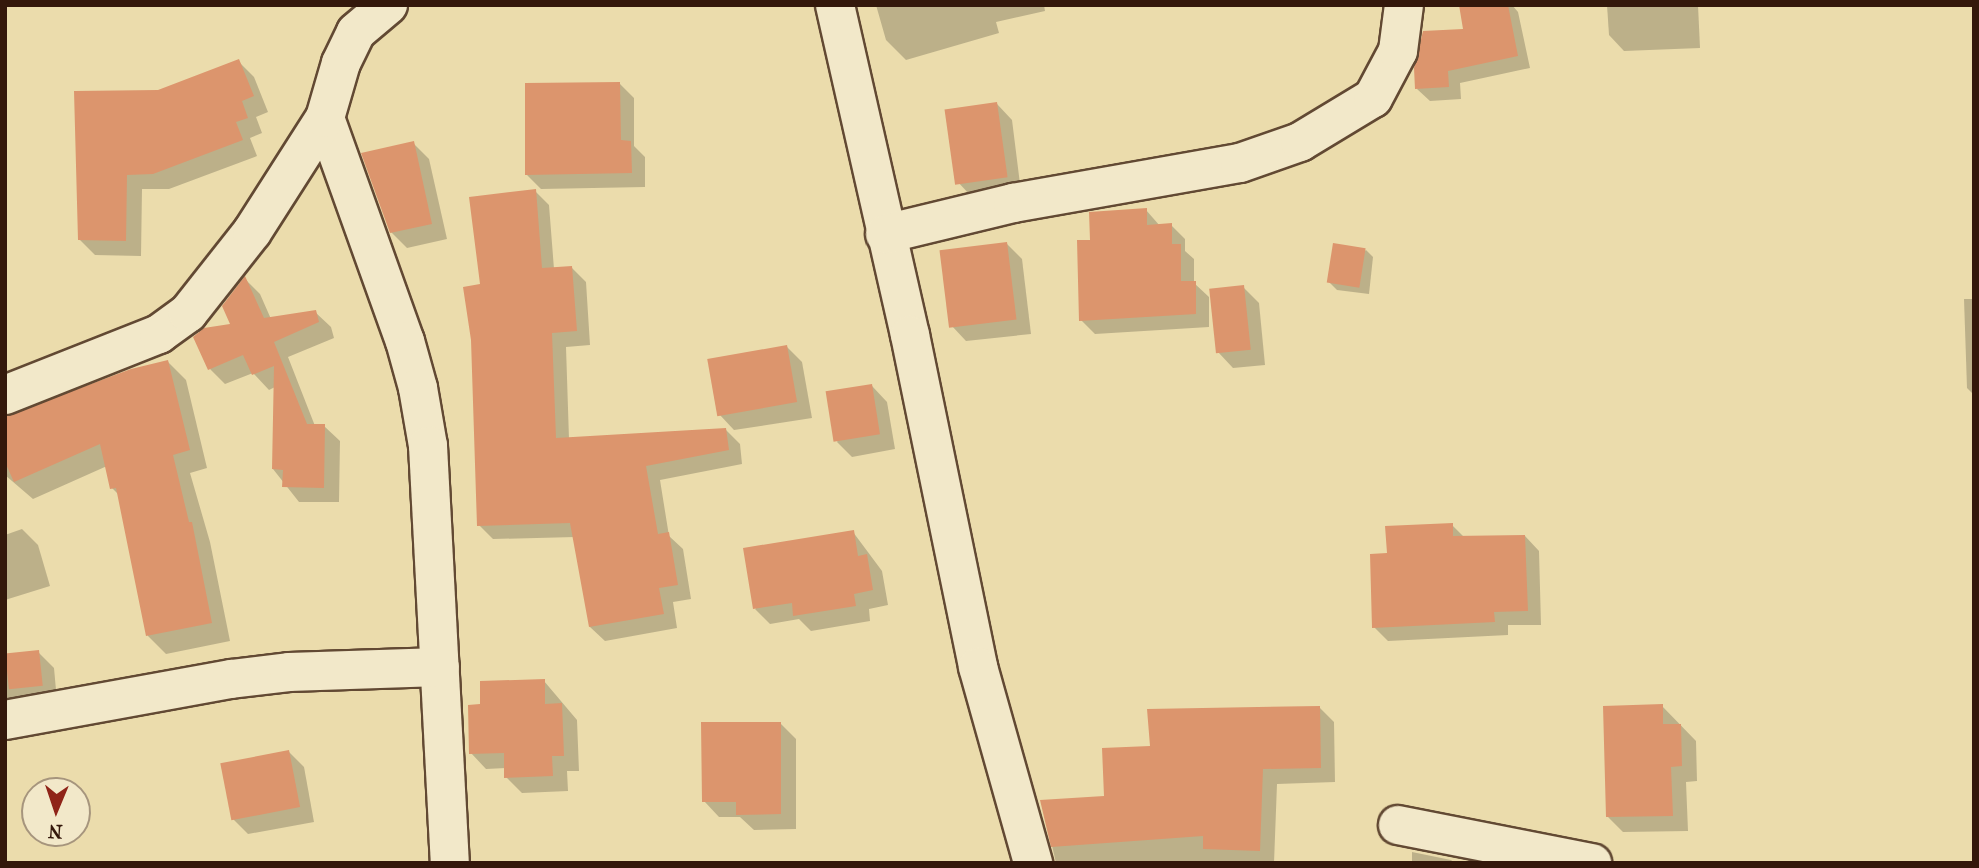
<!DOCTYPE html>
<html>
<head>
<meta charset="utf-8">
<style>
	body { margin:0 }
	#map { position:relative; width:1979px; height:868px; overflow:hidden; background:#ebdcac; font-family:"IM FELL French Canon",serif }
	div>[style] { position:absolute }
	.shadow>* { inset:0; background:#0003 }
	.building>* { inset:0; background:#dc956d; transform-origin:0 0 }
	.roads { filter:drop-shadow(2px 0 #624933) drop-shadow(-2px 0 #624933) drop-shadow(0 2px #624933) drop-shadow(0 -2px #624933) }
	.minor>* { height:38px; margin:-19px; padding:0 19px; transform-origin:19px; border-radius:19px; background:#f2e8c9 }
	span { translate:-50% -50%; white-space:nowrap; text-align:center; line-height:1.15; -webkit-text-stroke:6px #f2e8c9; paint-order:stroke }
	.frame { position:absolute; inset:0; border:7px solid #34180b; pointer-events:none }
	.north { position:absolute; left:21px; top:777px; width:70px; height:70px; box-sizing:border-box; background:#f2e8c9; border:2px solid #a6957d; border-radius:50%; rotate:182deg; font-size:19px; font-weight:700; line-height:28px; text-align:center; color:#34180b }
	.north::after { content:''; display:block; margin:auto; width:24px; height:32px; background:#8f2418; clip-path:polygon(50% 0,100% 100%,50% 72%,0 100%) }
</style>
</head>
<body>
<div id="map">
	<div class="shadow">
		<i style="clip-path:polygon(876px 5px,1044px 5px,1045px 11px,996px 22px,999px 33px,906px 60px,886px 40px)"></i>
		<i style="clip-path:polygon(1475px 5px,1512px 5px,1518px 12px,1530px 68px,1460px 83px,1461px 99px,1430px 101px,1417px 89px,1466px 30px)"></i>
		<i style="clip-path:polygon(1607px 5px,1698px 5px,1700px 48px,1624px 51px,1609px 35px)"></i>
		<i style="clip-path:polygon(238px 61px,254px 77px,268px 112px,256px 117px,262px 133px,250px 138px,257px 156px,169px 189px,142px 189px,141px 256px,95px 255px,79px 239px,159px 92px)"></i>
		<i style="clip-path:polygon(620px 84px,634px 98px,634px 146px,645px 157px,645px 187px,541px 189px,527px 175px)"></i>
		<i style="clip-path:polygon(997px 104px,1012px 120px,1021px 192px,971px 196px,956px 180px)"></i>
		<i style="clip-path:polygon(413px 143px,429px 159px,447px 239px,407px 248px,391px 232px)"></i>
		<i style="clip-path:polygon(535px 191px,549px 205px,554px 269px,572px 268px,586px 282px,590px 345px,566px 347px,569px 439px,725px 429px,740px 444px,742px 464px,660px 480px,669px 536px,683px 549px,691px 599px,673px 602px,677px 628px,605px 641px,590px 627px,575px 537px,493px 539px,479px 525px,482px 286px)"></i>
		<i style="clip-path:polygon(1146px 210px,1160px 226px,1171px 225px,1185px 239px,1185px 251px,1194px 259px,1194px 283px,1209px 297px,1209px 327px,1095px 334px,1081px 320px,1092px 242px)"></i>
		<i style="clip-path:polygon(1006px 243px,1022px 259px,1031px 334px,966px 341px,951px 325px)"></i>
		<i style="clip-path:polygon(1366px 250px,1373px 257px,1369px 294px,1337px 290px,1329px 282px)"></i>
		<i style="clip-path:polygon(245px 279px,260px 294px,271px 319px,315px 312px,331px 327px,334px 338px,288px 357px,315px 426px,324px 426px,340px 441px,339px 502px,299px 502px,273px 469px,275px 387px,269px 390px,253px 373px,225px 384px,210px 369px,232px 325px)"></i>
		<i style="clip-path:polygon(1243px 287px,1259px 303px,1265px 365px,1233px 368px,1218px 352px)"></i>
		<i style="clip-path:polygon(1964px 299px,1974px 299px,1974px 395px,1967px 388px)"></i>
		<i style="clip-path:polygon(787px 347px,802px 362px,812px 418px,734px 430px,719px 414px)"></i>
		<i style="clip-path:polygon(168px 362px,186px 380px,207px 468px,190px 473px,210px 542px,230px 641px,166px 654px,148px 636px,120px 496px,112px 488px,107px 466px,33px 499px,5px 475px,5px 416px)"></i>
		<i style="clip-path:polygon(872px 386px,887px 402px,895px 449px,852px 457px,837px 442px)"></i>
		<i style="clip-path:polygon(1452px 525px,1465px 538px,1525px 536px,1539px 551px,1541px 625px,1508px 625px,1508px 635px,1388px 641px,1374px 627px,1389px 555px)"></i>
		<i style="clip-path:polygon(22px 529px,38px 545px,50px 586px,5px 600px,5px 535px)"></i>
		<i style="clip-path:polygon(853px 532px,882px 571px,888px 605px,869px 609px,870px 621px,811px 631px,799px 619px,770px 624px,755px 609px)"></i>
		<i style="clip-path:polygon(38px 652px,54px 668px,57px 701px,5px 706px,5px 656px)"></i>
		<i style="clip-path:polygon(544px 681px,577px 720px,579px 771px,567px 771px,568px 791px,522px 793px,506px 777px,506px 768px,486px 769px,471px 753px,482px 706px)"></i>
		<i style="clip-path:polygon(1662px 706px,1696px 741px,1697px 781px,1686px 782px,1688px 831px,1623px 832px,1608px 817px)"></i>
		<i style="clip-path:polygon(1319px 707px,1334px 722px,1335px 782px,1277px 784px,1274px 863px,1056px 863px,1042px 802px,1106px 797px,1151px 748px)"></i>
		<i style="clip-path:polygon(780px 723px,796px 739px,796px 829px,754px 830px,740px 817px,719px 817px,704px 801px)"></i>
		<i style="clip-path:polygon(289px 752px,304px 767px,314px 822px,248px 834px,232px 818px)"></i>
		<i style="clip-path:polygon(1412px 852px,1451px 860px,1455px 863px,1412px 863px)"></i>
	</div>
	<div class="building">
		<i style="clip-path:polygon(1459px 5px,1508px 5px,1518px 56px,1448px 71px,1449px 87px,1415px 89px,1414px 68px,1423px 31px,1463px 29px)"></i>
		<i style="clip-path:polygon(239px 59px,254px 96px,242px 101px,248px 118px,236px 122px,243px 140px,153px 174px,127px 175px,126px 241px,78px 240px,74px 91px,158px 90px)"></i>
		<i style="clip-path:polygon(620px 82px,621px 140px,631px 141px,632px 173px,525px 175px,525px 83px)"></i>
		<i style="left:997px;top:102px;width:76px;height:53px;rotate:82deg"></i>
		<i style="clip-path:polygon(414px 141px,432px 224px,390px 233px,361px 153px)"></i>
		<i style="clip-path:polygon(536px 189px,542px 268px,572px 266px,577px 331px,552px 333px,556px 438px,726px 428px,729px 450px,646px 466px,658px 534px,669px 532px,678px 585px,659px 588px,664px 614px,589px 627px,570px 523px,477px 526px,471px 340px,463px 287px,480px 284px,469px 197px)"></i>
		<i style="clip-path:polygon(1147px 208px,1147px 225px,1172px 223px,1172px 244px,1181px 244px,1181px 281px,1196px 281px,1196px 314px,1079px 321px,1077px 240px,1090px 240px,1089px 212px)"></i>
		<i style="left:1007px;top:242px;width:78px;height:68px;rotate:83deg"></i>
		<i style="left:1333px;top:243px;width:33px;height:40px;rotate:9deg"></i>
		<i style="clip-path:polygon(245px 276px,264px 318px,316px 310px,319px 322px,274px 342px,307px 424px,325px 424px,324px 488px,282px 487px,283px 470px,272px 469px,274px 366px,252px 375px,243px 355px,208px 370px,193px 337px,204px 328px,230px 324px,222px 306px)"></i>
		<i style="left:1244px;top:285px;width:65px;height:35px;rotate:84deg"></i>
		<i style="left:787px;top:345px;width:58px;height:81px;rotate:80deg"></i>
		<i style="clip-path:polygon(168px 360px,190px 450px,173px 455px,189px 522px,192px 522px,212px 623px,146px 636px,116px 488px,110px 489px,100px 444px,14px 482px,5px 462px,5px 416px,131px 369px)"></i>
		<i style="left:872px;top:384px;width:51px;height:47px;rotate:81deg"></i>
		<i style="clip-path:polygon(1453px 523px,1453px 536px,1525px 535px,1528px 611px,1494px 612px,1495px 622px,1372px 628px,1370px 554px,1387px 553px,1385px 526px)"></i>
		<i style="clip-path:polygon(854px 530px,858px 556px,867px 554px,873px 590px,854px 594px,856px 606px,793px 616px,792px 603px,753px 609px,743px 548px)"></i>
		<i style="left:39px;top:650px;width:36px;height:34px;rotate:84deg"></i>
		<i style="clip-path:polygon(545px 679px,545px 704px,562px 703px,564px 756px,552px 756px,553px 776px,504px 778px,504px 753px,469px 754px,468px 705px,480px 704px,480px 681px)"></i>
		<i style="clip-path:polygon(1663px 704px,1663px 724px,1681px 724px,1682px 766px,1671px 767px,1673px 816px,1606px 817px,1603px 706px)"></i>
		<i style="clip-path:polygon(1320px 706px,1321px 768px,1263px 769px,1260px 851px,1203px 849px,1203px 836px,1051px 847px,1040px 800px,1104px 796px,1102px 748px,1150px 746px,1147px 709px)"></i>
		<i style="clip-path:polygon(701px 722px,781px 722px,781px 814px,736px 815px,736px 802px,702px 802px)"></i>
		<i style="left:289px;top:750px;width:58px;height:70px;rotate:79deg"></i>
	</div>
	<div class="roads">
		<div class="minor">
			<i style="left:835px;top:5px;width:338px;rotate:77.2deg"></i>
			<i style="left:910px;top:335px;width:339px;rotate:78.4deg"></i>
			<i style="left:978px;top:667px;width:204px;rotate:74.3deg"></i>
			<i style="left:325px;top:118px;width:237px;rotate:70.3deg"></i>
			<i style="left:405px;top:341px;width:49px;rotate:74.5deg"></i>
			<i style="left:418px;top:388px;width:59px;rotate:80.2deg"></i>
			<i style="left:428px;top:446px;width:418px;rotate:87deg"></i>
			<i style="left:885px;top:234px;width:132px;rotate:-13.6deg"></i>
			<i style="left:1013px;top:203px;width:230px;rotate:-10deg"></i>
			<i style="left:1240px;top:163px;width:64px;rotate:-19.3deg"></i>
			<i style="left:1300px;top:142px;width:85px;rotate:-31.1deg"></i>
			<i style="left:1373px;top:98px;width:53px;rotate:-62deg"></i>
			<i style="left:1398px;top:51px;width:46px;rotate:-82.6deg"></i>
			<i style="left:5px;top:395px;width:166px;rotate:-21.6deg"></i>
			<i style="left:159px;top:334px;width:36px;rotate:-36deg"></i>
			<i style="left:188px;top:313px;width:103px;rotate:-51.7deg"></i>
			<i style="left:252px;top:232px;width:135px;rotate:-57.4deg"></i>
			<i style="left:325px;top:118px;width:57px;rotate:-73.8deg"></i>
			<i style="left:341px;top:63px;width:34px;rotate:-64deg"></i>
			<i style="left:356px;top:32px;width:42px;rotate:-40.2deg"></i>
			<i style="left:5px;top:720px;width:230px;rotate:-10.3deg"></i>
			<i style="left:231px;top:679px;width:58px;rotate:-6.9deg"></i>
			<i style="left:289px;top:672px;width:151px;rotate:-1.9deg"></i>
			<i style="left:1398px;top:825px;width:198px;rotate:11.1deg"></i>
		</div>
	</div>
	<div class="frame"></div>
	<div class="north">N</div>
</div>
</body>
</html>
